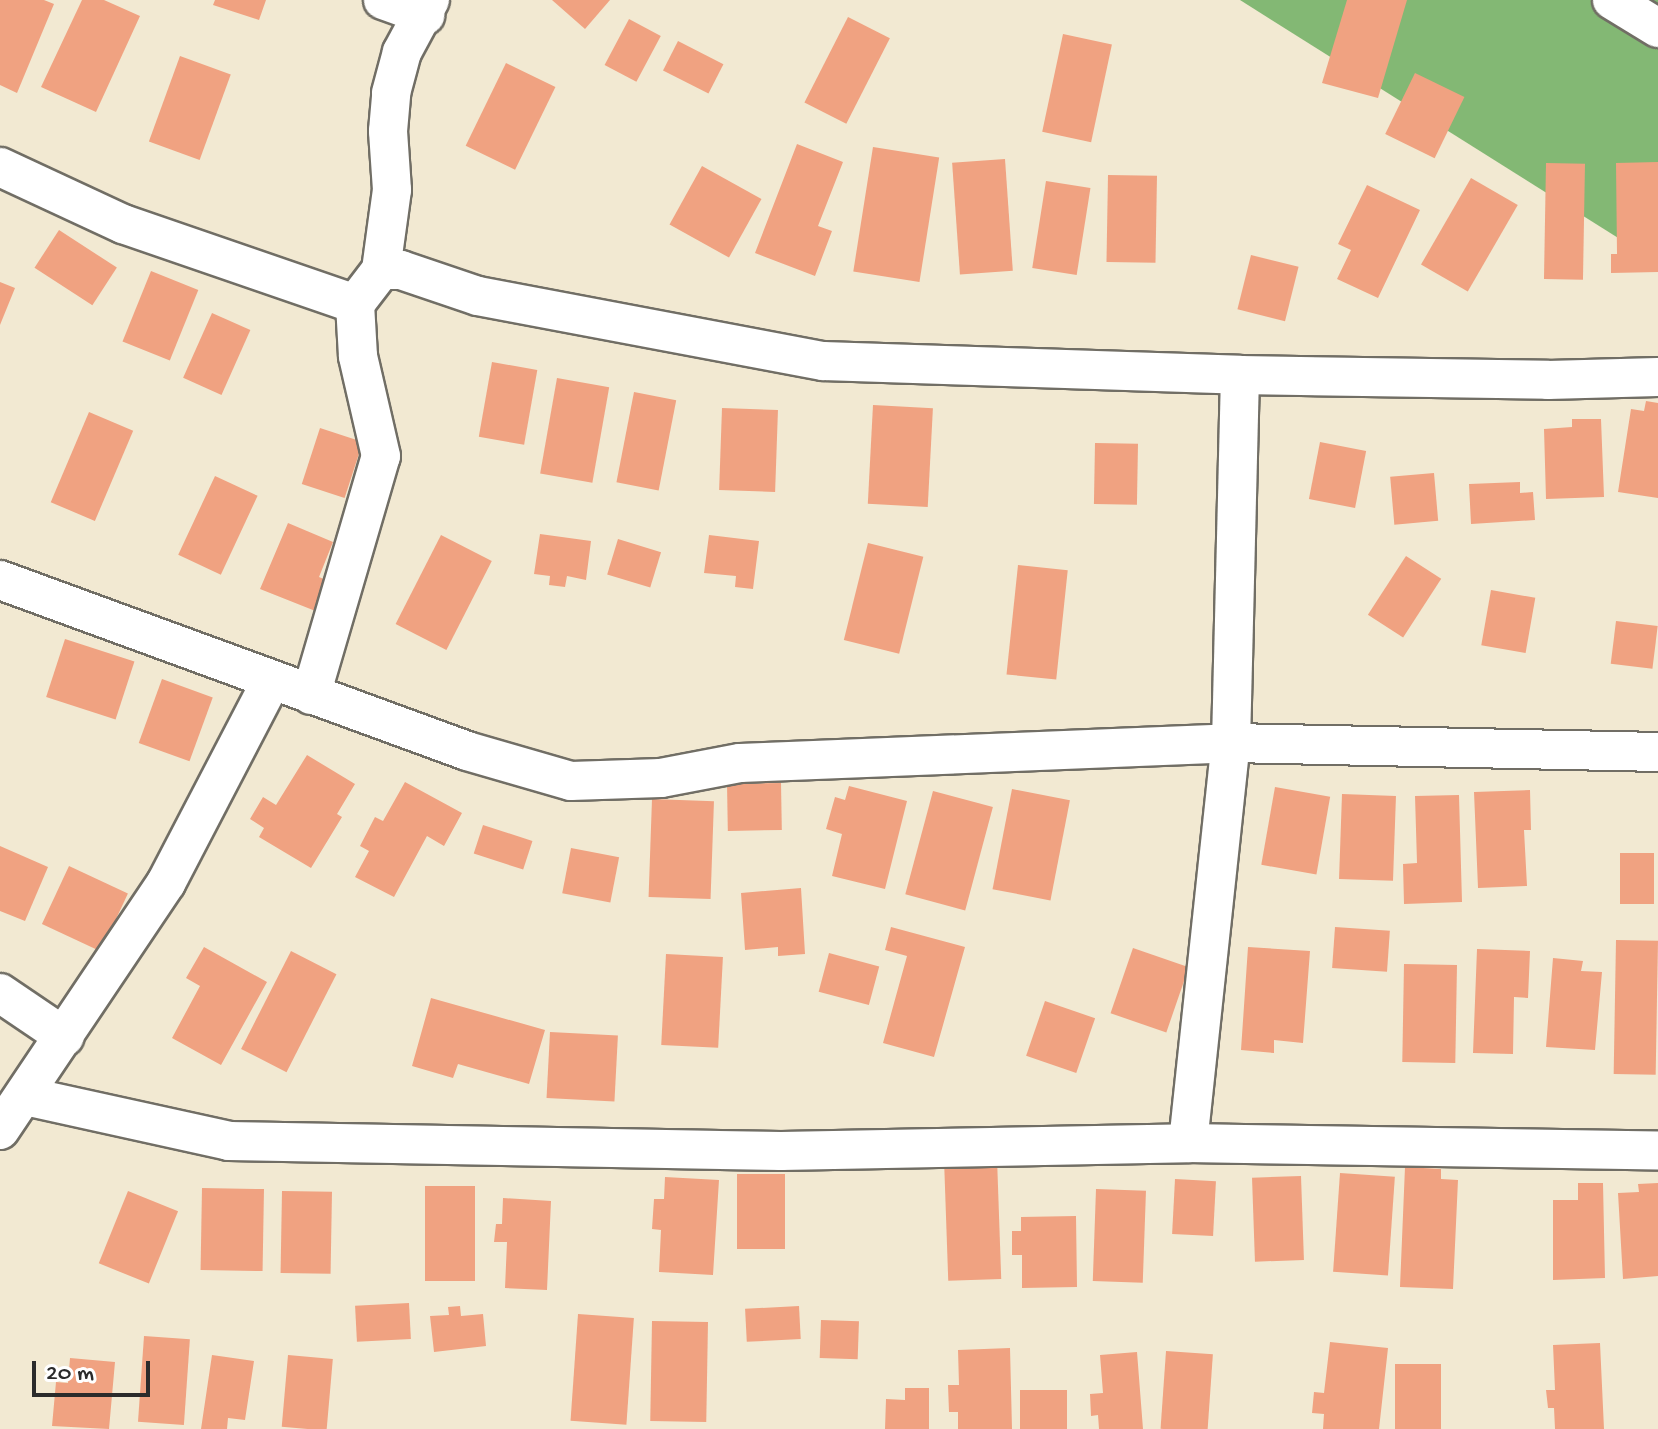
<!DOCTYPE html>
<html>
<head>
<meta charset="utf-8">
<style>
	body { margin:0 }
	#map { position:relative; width:1658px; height:1429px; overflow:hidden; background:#f2e9d2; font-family:"Gochi Hand",sans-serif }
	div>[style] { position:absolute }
	.forest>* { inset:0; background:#83b874 }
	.building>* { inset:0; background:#f0a281; transform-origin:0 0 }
	.roads { filter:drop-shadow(2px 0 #716e65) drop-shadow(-2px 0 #716e65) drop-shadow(0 2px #716e65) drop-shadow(0 -2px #716e65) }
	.minor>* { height:38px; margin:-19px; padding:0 19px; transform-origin:19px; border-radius:19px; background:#fff }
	span { translate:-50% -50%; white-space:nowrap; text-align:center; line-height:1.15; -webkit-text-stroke:6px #fff; paint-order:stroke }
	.scale { position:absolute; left:32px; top:1361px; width:118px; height:36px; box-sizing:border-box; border:4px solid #2b2b2b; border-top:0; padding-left:10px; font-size:24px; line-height:28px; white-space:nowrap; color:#2b2b2b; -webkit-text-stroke:6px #fff; paint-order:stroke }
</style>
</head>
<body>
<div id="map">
	<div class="forest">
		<i style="clip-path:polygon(1240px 0,1658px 0,1658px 263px)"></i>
	</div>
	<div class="building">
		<i style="clip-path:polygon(0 0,44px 0,54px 4px,17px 93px,0 85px)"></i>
		<i style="clip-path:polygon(82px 0,104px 0,140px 16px,96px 112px,41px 87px)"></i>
		<i style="clip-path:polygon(215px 0,266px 0,259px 20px,213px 5px)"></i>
		<i style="clip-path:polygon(552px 0,610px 0,585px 29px)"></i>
		<i style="clip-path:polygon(1347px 0,1407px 0,1378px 98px,1322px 83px)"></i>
		<i style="left:848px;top:17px;width:47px;height:96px;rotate:27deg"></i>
		<i style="left:629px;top:19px;width:36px;height:52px;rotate:28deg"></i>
		<i style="left:1063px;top:34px;width:50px;height:100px;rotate:12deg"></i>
		<i style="left:678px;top:41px;width:51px;height:33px;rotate:27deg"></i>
		<i style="left:180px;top:56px;width:54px;height:91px;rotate:20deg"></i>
		<i style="left:506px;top:63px;width:55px;height:92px;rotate:26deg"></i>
		<i style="left:1415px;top:73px;width:55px;height:68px;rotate:26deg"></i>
		<i style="clip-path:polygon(797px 144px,843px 162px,818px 226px,832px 231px,815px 276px,755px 253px)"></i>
		<i style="left:873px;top:147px;width:67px;height:126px;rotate:9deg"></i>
		<i style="left:1005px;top:159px;width:112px;height:53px;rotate:86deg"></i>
		<i style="clip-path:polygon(1658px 162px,1658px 272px,1611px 273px,1611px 254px,1617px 254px,1616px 163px)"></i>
		<i style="left:1546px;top:163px;width:39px;height:116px;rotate:1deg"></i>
		<i style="left:702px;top:166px;width:68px;height:67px;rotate:29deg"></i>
		<i style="left:1108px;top:175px;width:49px;height:87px;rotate:1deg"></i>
		<i style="left:1471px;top:178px;width:54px;height:100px;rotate:30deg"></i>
		<i style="left:1046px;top:181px;width:45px;height:88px;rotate:9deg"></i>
		<i style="clip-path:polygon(1367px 185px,1420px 210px,1378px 298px,1337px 279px,1351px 250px,1338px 244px)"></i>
		<i style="left:59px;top:230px;width:69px;height:45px;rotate:33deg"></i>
		<i style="left:1251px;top:255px;width:49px;height:56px;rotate:14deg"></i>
		<i style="left:151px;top:271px;width:51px;height:76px;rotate:22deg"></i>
		<i style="clip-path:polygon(0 282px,15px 288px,0 325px)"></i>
		<i style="left:212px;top:313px;width:42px;height:71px;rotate:24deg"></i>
		<i style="left:492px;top:362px;width:46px;height:76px;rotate:10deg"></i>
		<i style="left:557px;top:378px;width:53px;height:97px;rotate:10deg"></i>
		<i style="left:634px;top:392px;width:43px;height:92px;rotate:11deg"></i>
		<i style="clip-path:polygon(1646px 401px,1658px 403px,1658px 498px,1618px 492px,1631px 409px,1644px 411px)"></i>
		<i style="left:873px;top:405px;width:60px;height:99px;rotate:3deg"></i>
		<i style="left:722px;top:408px;width:56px;height:82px;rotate:2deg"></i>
		<i style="left:89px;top:412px;width:48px;height:98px;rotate:23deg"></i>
		<i style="clip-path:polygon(1572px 419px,1601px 419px,1604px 497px,1546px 499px,1544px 429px,1572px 427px)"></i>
		<i style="left:320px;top:428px;width:45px;height:59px;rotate:18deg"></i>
		<i style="left:1320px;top:442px;width:47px;height:58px;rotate:11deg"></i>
		<i style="left:1095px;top:443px;width:43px;height:61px;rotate:1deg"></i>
		<i style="left:1434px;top:473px;width:48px;height:44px;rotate:85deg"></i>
		<i style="left:215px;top:476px;width:47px;height:87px;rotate:25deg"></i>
		<i style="clip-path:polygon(1520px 482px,1520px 493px,1533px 492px,1535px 520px,1471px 524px,1469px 484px)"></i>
		<i style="clip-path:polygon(288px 523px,333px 542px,319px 577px,340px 586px,328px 616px,260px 589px)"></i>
		<i style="clip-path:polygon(540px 534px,591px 541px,586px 580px,567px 576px,565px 587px,549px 585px,550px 576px,534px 574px)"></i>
		<i style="left:441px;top:535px;width:57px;height:100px;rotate:27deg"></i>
		<i style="clip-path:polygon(709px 535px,759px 541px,753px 589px,735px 587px,736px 576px,704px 573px)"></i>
		<i style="left:618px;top:539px;width:45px;height:37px;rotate:17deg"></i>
		<i style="left:868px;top:543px;width:57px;height:100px;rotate:14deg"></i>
		<i style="left:1406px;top:556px;width:42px;height:70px;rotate:33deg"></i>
		<i style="left:1018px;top:565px;width:50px;height:110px;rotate:6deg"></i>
		<i style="left:1491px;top:590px;width:45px;height:56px;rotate:10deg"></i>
		<i style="left:1616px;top:621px;width:42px;height:43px;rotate:7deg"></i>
		<i style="left:65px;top:639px;width:73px;height:61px;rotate:18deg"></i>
		<i style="left:162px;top:679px;width:54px;height:68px;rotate:20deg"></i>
		<i style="clip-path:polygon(307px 755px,355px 784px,337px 814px,342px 817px,311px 868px,259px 837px,264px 828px,250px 819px,263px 797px,276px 805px)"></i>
		<i style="clip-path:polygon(405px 782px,462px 813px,444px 846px,427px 836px,394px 897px,355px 877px,369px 851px,360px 846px,375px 817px,383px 821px)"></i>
		<i style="left:781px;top:783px;width:47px;height:54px;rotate:89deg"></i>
		<i style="clip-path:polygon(849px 786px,907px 801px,885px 889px,832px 876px,842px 834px,826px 829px,835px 797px,845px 800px)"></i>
		<i style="left:1275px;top:787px;width:56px;height:79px;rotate:10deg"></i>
		<i style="left:1012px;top:789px;width:59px;height:102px;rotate:11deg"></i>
		<i style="clip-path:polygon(1530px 790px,1531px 830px,1524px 830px,1527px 886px,1478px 888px,1474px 792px)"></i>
		<i style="left:933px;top:791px;width:62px;height:107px;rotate:15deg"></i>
		<i style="left:1342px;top:794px;width:54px;height:85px;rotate:2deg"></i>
		<i style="clip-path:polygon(1459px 795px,1462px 902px,1404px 904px,1403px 864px,1417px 863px,1415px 796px)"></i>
		<i style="left:652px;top:799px;width:62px;height:98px;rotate:2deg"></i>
		<i style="left:483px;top:825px;width:52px;height:30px;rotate:18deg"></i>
		<i style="clip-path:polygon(0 846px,48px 867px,25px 921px,0 911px)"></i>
		<i style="left:571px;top:848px;width:49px;height:46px;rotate:11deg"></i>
		<i style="left:1620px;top:853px;width:34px;height:51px"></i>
		<i style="left:69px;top:866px;width:65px;height:64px;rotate:25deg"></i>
		<i style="clip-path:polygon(801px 888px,805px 954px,778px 956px,778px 947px,745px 950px,741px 893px)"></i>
		<i style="clip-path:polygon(891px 927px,965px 947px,934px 1057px,883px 1043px,907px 956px,885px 950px)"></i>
		<i style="left:1335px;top:927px;width:55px;height:41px;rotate:4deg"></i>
		<i style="left:1616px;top:940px;width:42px;height:134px;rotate:1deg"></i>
		<i style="clip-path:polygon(204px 947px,267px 982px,221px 1065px,172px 1038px,200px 986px,186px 978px)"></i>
		<i style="clip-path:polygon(1248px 947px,1310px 951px,1303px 1043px,1274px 1040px,1274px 1053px,1241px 1050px)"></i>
		<i style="left:1133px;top:948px;width:59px;height:69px;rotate:19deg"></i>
		<i style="clip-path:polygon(1477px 949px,1530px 951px,1528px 998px,1514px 997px,1513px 1054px,1473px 1053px)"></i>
		<i style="left:291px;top:951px;width:51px;height:110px;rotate:27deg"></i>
		<i style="left:829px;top:953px;width:52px;height:40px;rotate:15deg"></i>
		<i style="left:666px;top:954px;width:57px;height:91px;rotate:3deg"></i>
		<i style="clip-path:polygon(1553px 958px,1583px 961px,1581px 971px,1602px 972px,1595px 1050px,1546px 1047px)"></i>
		<i style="left:1404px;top:964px;width:53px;height:98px;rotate:1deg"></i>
		<i style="clip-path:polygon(431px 998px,545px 1030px,529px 1084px,458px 1064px,453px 1078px,412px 1066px)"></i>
		<i style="left:1045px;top:1001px;width:53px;height:58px;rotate:19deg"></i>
		<i style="left:550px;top:1032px;width:68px;height:66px;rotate:3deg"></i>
		<i style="left:997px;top:1158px;width:121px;height:53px;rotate:88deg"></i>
		<i style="clip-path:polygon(1405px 1167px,1441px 1169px,1441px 1179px,1458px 1180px,1453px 1289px,1400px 1287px)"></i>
		<i style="left:1340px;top:1173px;width:55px;height:99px;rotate:4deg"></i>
		<i style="left:785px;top:1174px;width:75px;height:48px;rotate:90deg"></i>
		<i style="left:1301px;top:1176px;width:84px;height:49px;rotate:88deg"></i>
		<i style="clip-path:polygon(665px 1177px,719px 1180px,713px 1275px,659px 1272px,661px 1230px,652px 1229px,654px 1199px,664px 1199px)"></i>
		<i style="left:1175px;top:1179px;width:41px;height:55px;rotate:3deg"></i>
		<i style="clip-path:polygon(1578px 1183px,1603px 1183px,1605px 1278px,1553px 1280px,1553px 1200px,1578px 1200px)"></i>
		<i style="clip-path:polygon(1658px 1183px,1658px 1276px,1623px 1279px,1618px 1193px,1639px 1192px,1638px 1184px)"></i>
		<i style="left:425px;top:1186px;width:50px;height:95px"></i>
		<i style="left:202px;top:1188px;width:62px;height:82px;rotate:1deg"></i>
		<i style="left:1096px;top:1189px;width:50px;height:92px;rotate:2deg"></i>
		<i style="left:128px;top:1191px;width:54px;height:78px;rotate:22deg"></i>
		<i style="left:282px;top:1191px;width:50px;height:82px;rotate:1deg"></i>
		<i style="clip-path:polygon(503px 1198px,551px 1201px,547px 1290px,505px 1288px,507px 1242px,494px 1242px,496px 1224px,502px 1224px)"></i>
		<i style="clip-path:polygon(1076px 1216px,1077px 1287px,1022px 1288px,1022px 1255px,1012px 1255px,1012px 1231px,1021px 1231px,1021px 1217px)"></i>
		<i style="left:409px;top:1303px;width:36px;height:54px;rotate:87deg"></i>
		<i style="clip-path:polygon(460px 1306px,461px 1316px,483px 1314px,486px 1346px,434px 1352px,430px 1316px,449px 1315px,448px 1307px)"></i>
		<i style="left:799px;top:1306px;width:33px;height:54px;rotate:87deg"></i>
		<i style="left:578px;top:1314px;width:56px;height:107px;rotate:4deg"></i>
		<i style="left:821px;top:1320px;width:38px;height:38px;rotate:2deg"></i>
		<i style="left:652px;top:1321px;width:56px;height:100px;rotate:1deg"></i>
		<i style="left:144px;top:1336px;width:46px;height:86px;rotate:4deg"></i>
		<i style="clip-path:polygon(1330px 1342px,1388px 1348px,1379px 1429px,1323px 1429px,1324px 1414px,1312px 1413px,1314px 1392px,1324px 1393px)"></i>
		<i style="clip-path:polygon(1600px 1343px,1604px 1429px,1555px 1429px,1554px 1408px,1548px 1408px,1546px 1390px,1555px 1390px,1553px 1345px)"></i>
		<i style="clip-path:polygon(1010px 1348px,1012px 1429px,958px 1429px,958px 1412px,949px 1412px,948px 1385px,959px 1385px,958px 1350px)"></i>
		<i style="left:1166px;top:1351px;width:47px;height:78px;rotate:4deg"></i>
		<i style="clip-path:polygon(1137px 1352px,1143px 1429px,1099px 1429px,1098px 1415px,1091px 1416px,1090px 1394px,1103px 1393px,1100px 1355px)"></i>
		<i style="clip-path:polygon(212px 1355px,254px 1361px,245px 1420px,228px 1418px,227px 1429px,201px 1429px)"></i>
		<i style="left:288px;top:1355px;width:45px;height:72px;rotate:5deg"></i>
		<i style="clip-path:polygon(70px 1358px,115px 1362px,109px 1429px,52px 1426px,56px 1382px,68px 1383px)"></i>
		<i style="left:1395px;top:1364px;width:46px;height:65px"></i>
		<i style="clip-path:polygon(905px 1388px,929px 1388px,929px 1429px,885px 1429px,886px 1399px,905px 1400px)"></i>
		<i style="left:1020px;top:1390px;width:47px;height:39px"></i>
	</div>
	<div class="roads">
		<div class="minor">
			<i style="left:383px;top:0;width:45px;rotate:19.7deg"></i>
			<i style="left:1612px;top:0;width:54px;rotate:31.3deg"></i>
			<i style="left:0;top:167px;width:136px;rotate:24.9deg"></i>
			<i style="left:123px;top:224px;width:245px;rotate:19deg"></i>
			<i style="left:381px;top:270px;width:20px"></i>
			<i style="left:401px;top:270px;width:81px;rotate:18.7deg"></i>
			<i style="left:478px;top:296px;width:351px;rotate:10.7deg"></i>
			<i style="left:823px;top:361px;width:417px;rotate:1.9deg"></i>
			<i style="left:1240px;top:375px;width:308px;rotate:0.9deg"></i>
			<i style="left:1548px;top:380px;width:110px;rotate:-1.6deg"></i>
			<i style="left:0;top:580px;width:497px;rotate:20.1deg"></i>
			<i style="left:467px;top:751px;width:108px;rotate:16.1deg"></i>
			<i style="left:571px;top:781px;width:90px;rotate:-1.9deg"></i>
			<i style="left:661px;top:778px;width:80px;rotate:-10.8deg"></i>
			<i style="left:740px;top:763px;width:491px;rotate:-2.3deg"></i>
			<i style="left:1231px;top:743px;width:427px;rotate:1.2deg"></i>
			<i style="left:311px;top:695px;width:249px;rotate:-73.7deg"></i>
			<i style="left:381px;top:456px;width:103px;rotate:-103deg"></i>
			<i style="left:358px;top:356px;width:52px;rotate:-93.3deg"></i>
			<i style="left:355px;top:304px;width:43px;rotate:-52.6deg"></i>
			<i style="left:381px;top:270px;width:81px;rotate:-82.2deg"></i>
			<i style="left:392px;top:190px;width:59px;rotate:-93.9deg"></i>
			<i style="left:388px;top:131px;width:38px;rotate:-85deg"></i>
			<i style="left:391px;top:93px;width:42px;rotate:-75deg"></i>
			<i style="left:402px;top:52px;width:59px;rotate:-61.7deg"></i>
			<i style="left:0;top:993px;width:78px;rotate:34.1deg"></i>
			<i style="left:25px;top:1096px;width:209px;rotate:12.4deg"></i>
			<i style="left:229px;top:1141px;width:552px;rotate:1.04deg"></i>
			<i style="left:781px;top:1151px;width:407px;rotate:-1.1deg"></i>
			<i style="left:1188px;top:1143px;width:470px;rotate:0.9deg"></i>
			<i style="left:0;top:1130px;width:298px;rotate:-56.1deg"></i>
			<i style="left:166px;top:883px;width:228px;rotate:-62.5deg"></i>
			<i style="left:1188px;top:1143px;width:402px;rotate:-83.9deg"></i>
			<i style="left:1231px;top:743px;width:368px;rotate:-88.6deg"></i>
		</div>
	</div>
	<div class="scale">20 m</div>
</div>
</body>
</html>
